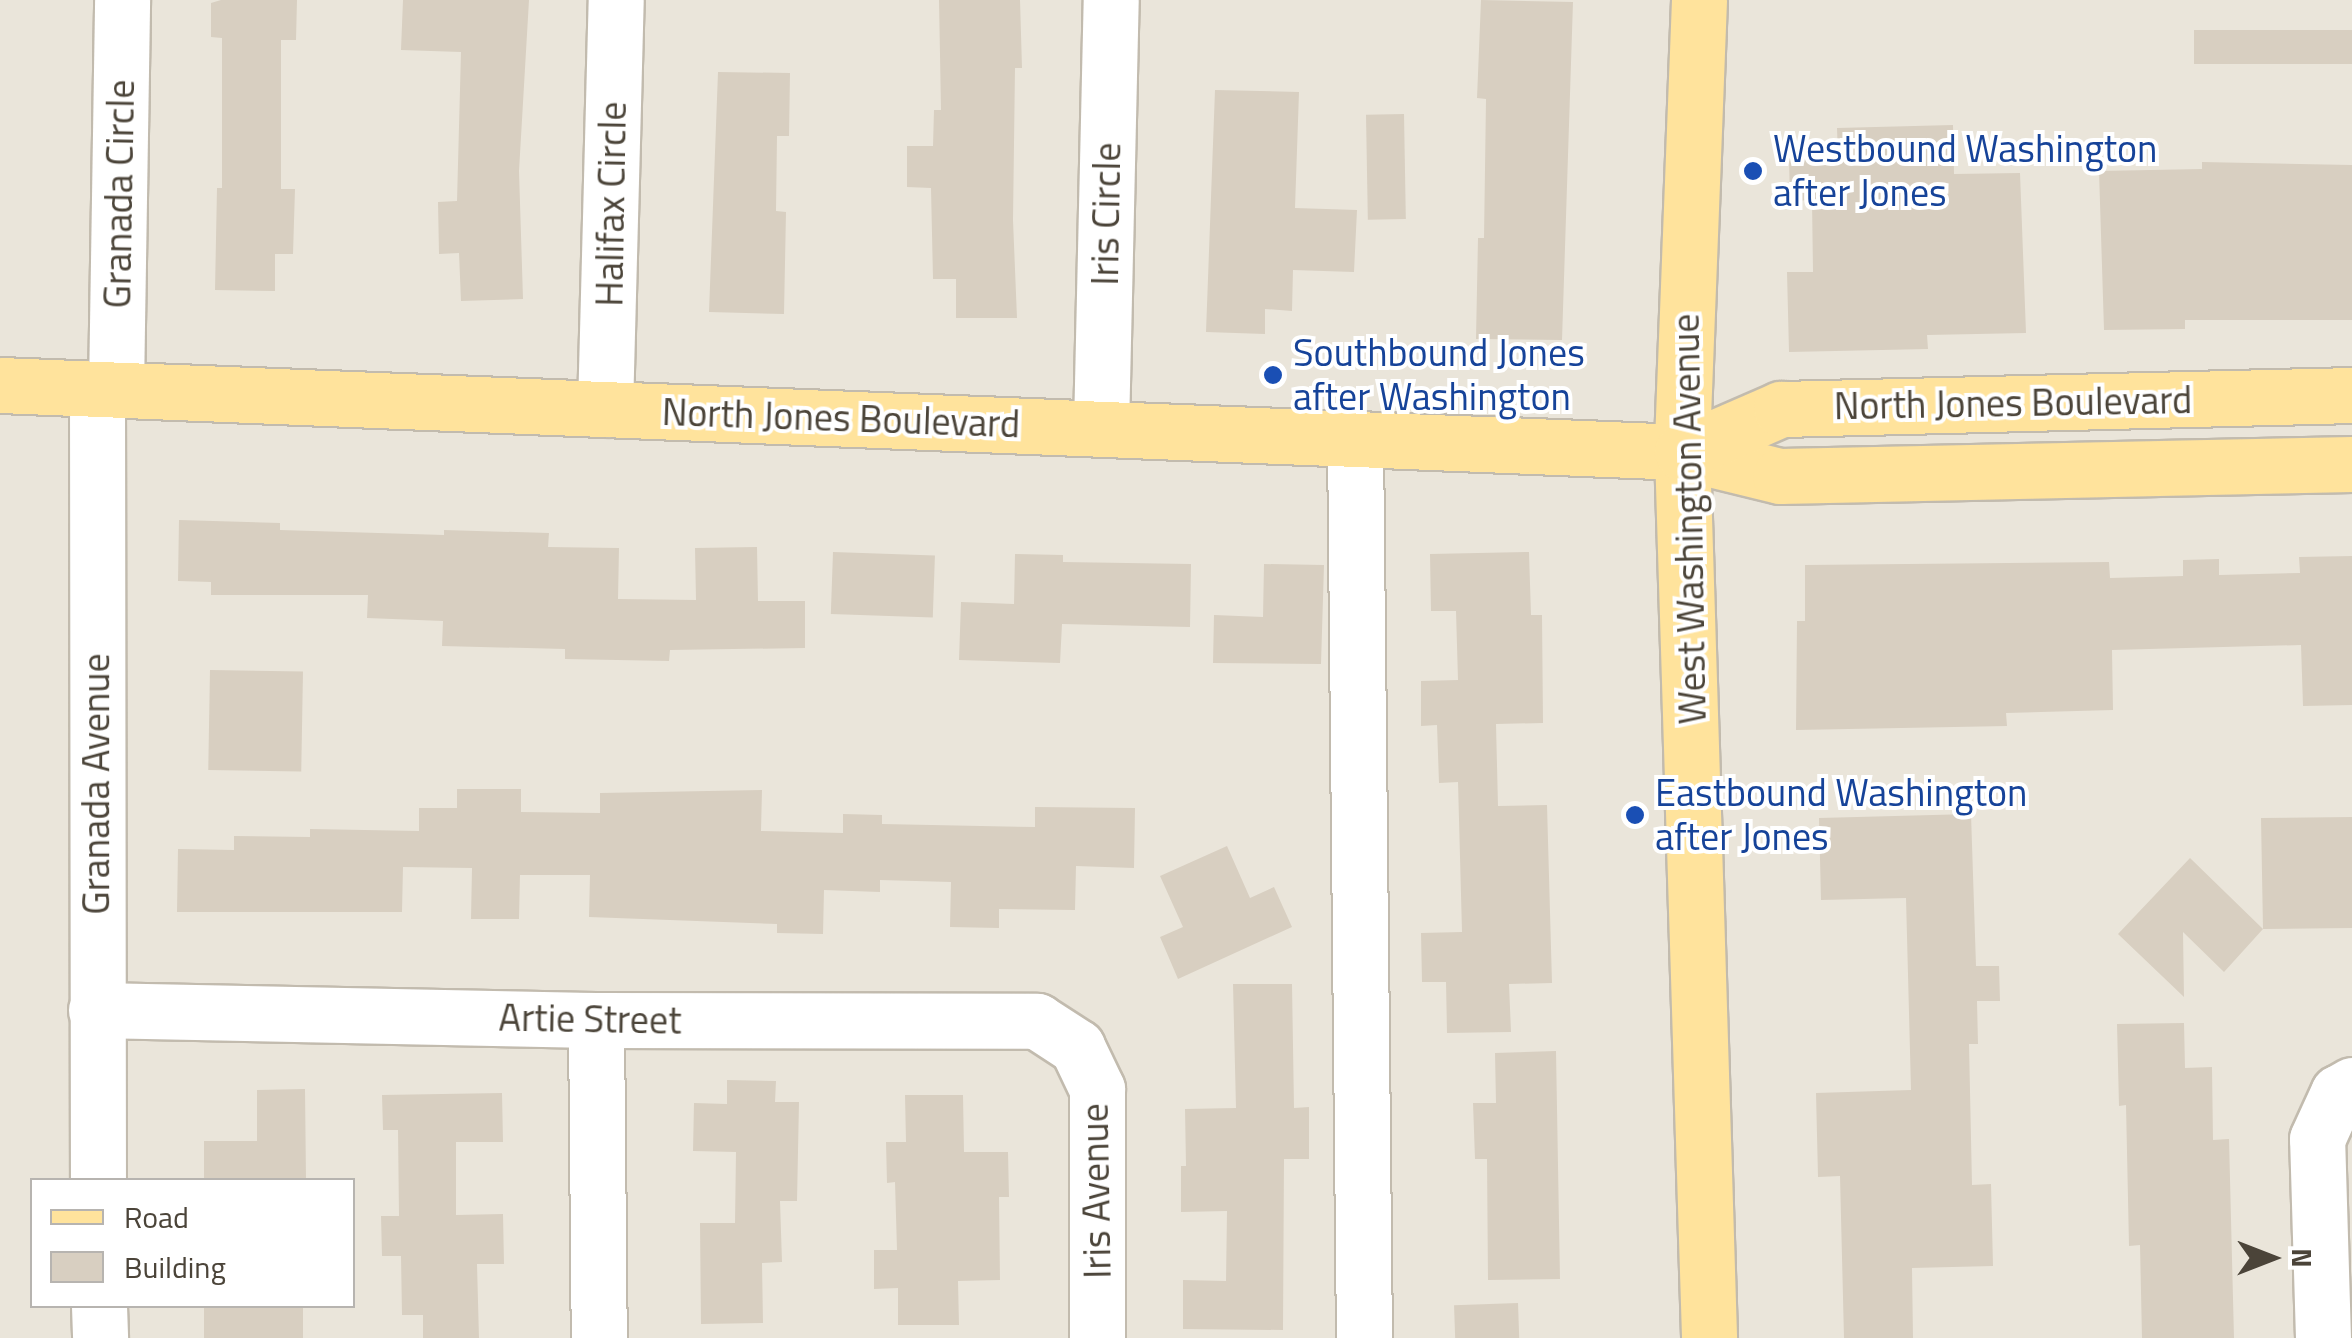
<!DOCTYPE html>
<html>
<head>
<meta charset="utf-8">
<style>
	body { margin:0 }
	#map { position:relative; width:2352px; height:1338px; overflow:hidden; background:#f6f3ec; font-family:"Titillium Web",sans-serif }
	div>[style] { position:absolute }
	.residential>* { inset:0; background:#eae5da }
	.building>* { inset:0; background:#d8cfc1; transform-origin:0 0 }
	.roads { filter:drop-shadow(2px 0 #c2bbae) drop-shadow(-2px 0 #c2bbae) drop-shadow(0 2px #c2bbae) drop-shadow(0 -2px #c2bbae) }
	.minor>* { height:55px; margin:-27.5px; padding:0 27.5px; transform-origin:27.5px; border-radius:27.5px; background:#fff }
	.major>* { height:55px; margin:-27.5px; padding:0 27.5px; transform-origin:27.5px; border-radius:27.5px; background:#ffe39c }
	.dots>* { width:28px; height:28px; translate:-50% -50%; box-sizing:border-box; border:5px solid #fff; border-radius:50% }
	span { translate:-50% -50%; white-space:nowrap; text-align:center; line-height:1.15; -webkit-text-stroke:8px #fff; paint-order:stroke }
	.transit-label { font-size:38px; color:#164399 }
	.left { translate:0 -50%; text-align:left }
	.street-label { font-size:38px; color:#4b4439 }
	.legend { position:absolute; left:30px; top:1178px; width:325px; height:130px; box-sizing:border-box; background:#fff; border:2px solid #b7b4b0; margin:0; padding:12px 18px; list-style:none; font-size:30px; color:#4b4439 }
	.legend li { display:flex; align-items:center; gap:20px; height:50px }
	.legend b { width:50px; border:2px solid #b7b4b0 }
	.north { position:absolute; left:2222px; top:1208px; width:100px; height:100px; -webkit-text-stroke:8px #fff; paint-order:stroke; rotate:90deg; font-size:28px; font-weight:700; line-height:40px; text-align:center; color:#4b4439 }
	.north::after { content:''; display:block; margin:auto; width:35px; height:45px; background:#4b4439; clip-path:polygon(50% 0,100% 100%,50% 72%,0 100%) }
</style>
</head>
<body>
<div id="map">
	<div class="residential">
		<i style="clip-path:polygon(evenodd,0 0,2352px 0,2352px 1338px,0 1338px,0 0,32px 1180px,352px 1180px,352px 1306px,32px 1306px,32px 1180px)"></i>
	</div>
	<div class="building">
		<i style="clip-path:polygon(221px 0,297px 0,296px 40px,281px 40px,281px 189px,295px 189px,293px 254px,275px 254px,275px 291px,215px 290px,217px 188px,222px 188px,222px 38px,211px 37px,211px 3px)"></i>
		<i style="clip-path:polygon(403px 0,529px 0,519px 171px,523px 299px,461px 301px,459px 253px,439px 254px,438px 202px,457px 201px,461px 52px,401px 50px)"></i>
		<i style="clip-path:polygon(939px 0,1020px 0,1022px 68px,1015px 68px,1013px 220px,1017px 318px,956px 318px,956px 279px,933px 279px,931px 188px,907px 187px,907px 146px,933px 146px,934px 110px,941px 110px)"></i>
		<i style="clip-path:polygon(1481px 0,1573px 2px,1562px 340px,1476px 339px,1478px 238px,1484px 238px,1486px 99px,1477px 98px)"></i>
		<i style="left:2352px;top:30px;width:34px;height:158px;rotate:90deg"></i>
		<i style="clip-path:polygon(718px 72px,790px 73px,789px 136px,777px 136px,776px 211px,786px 212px,784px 314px,709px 312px)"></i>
		<i style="clip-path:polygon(1215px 90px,1299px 92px,1295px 208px,1357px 210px,1354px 272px,1293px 270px,1292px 311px,1265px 309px,1265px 334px,1206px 332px)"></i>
		<i style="left:1404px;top:114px;width:105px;height:38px;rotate:89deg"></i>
		<i style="clip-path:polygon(1953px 125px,1954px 174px,2020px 173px,2026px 333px,1927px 335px,1928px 349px,1789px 352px,1787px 272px,1813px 272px,1812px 200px,1790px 201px,1789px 158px,1838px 157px,1837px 128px)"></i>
		<i style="clip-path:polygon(2202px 162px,2352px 165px,2352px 320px,2185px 320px,2185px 329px,2104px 330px,2099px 171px,2202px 169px)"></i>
		<i style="clip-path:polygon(179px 520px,280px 523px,280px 530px,444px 535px,444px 530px,549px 533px,548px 547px,619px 548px,618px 599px,696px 600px,695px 548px,757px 547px,758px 601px,805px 601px,805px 648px,670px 650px,669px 661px,565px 659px,565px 649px,442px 646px,443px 621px,367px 618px,368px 595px,211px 595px,211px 582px,178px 581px)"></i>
		<i style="left:833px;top:552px;width:102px;height:62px;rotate:2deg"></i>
		<i style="clip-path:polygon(1529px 552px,1531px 615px,1542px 615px,1543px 723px,1496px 724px,1498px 806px,1547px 805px,1552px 983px,1509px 984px,1511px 1032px,1447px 1033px,1446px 982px,1422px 982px,1421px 933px,1462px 932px,1458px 782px,1439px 783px,1437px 725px,1421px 726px,1421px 681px,1458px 680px,1456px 611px,1431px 611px,1430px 554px)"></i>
		<i style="clip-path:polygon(1015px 554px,1063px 555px,1063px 562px,1191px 564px,1190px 627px,1062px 624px,1060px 663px,959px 660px,961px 602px,1014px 604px)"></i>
		<i style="clip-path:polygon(2352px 556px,2352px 705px,2303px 706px,2301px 645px,2112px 650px,2113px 710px,2006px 713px,2007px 726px,1796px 730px,1797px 621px,1805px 621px,1805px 565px,2109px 562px,2110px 578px,2183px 576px,2183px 560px,2219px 559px,2219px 575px,2300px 573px,2299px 557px)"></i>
		<i style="clip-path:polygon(1264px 564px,1324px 565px,1321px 664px,1213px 663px,1214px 615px,1263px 617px)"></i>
		<i style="left:210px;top:670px;width:93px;height:100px;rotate:1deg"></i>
		<i style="clip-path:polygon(457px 789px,521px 789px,521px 812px,600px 813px,600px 793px,762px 790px,761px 831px,843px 833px,843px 814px,882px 815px,882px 824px,1035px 827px,1035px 807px,1135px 808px,1134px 868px,1076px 866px,1075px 910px,999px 909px,999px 928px,950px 927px,951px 882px,880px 880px,880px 892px,824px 890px,823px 934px,777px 933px,777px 924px,589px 917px,590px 875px,520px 875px,519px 919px,471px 919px,472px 868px,403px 867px,402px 912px,177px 912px,178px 849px,234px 850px,234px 836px,310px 837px,310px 829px,419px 831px,419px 808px,457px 808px)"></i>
		<i style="clip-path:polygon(1971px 814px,1976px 966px,1999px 966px,2000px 1001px,1977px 1001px,1978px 1044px,1969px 1044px,1972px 1185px,1991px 1184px,1993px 1266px,1912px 1268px,1913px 1338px,1844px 1338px,1840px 1176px,1818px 1177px,1816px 1093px,1911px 1090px,1906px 898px,1821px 900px,1819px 818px)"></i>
		<i style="clip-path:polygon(2352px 817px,2352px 928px,2263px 929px,2224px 972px,2183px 932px,2184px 997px,2118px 934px,2190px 858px,2263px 929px,2261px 818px)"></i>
		<i style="clip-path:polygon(1227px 846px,1250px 898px,1274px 887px,1292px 927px,1178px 979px,1160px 937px,1183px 927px,1160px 876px)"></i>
		<i style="clip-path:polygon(1233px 984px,1292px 984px,1294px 1108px,1309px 1107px,1309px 1159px,1284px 1159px,1283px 1330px,1183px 1329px,1183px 1280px,1226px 1281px,1227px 1211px,1181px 1212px,1181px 1166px,1186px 1166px,1185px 1109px,1236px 1108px)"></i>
		<i style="clip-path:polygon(2184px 1023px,2185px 1068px,2212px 1067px,2213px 1140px,2229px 1139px,2234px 1338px,2142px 1338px,2140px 1245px,2129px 1246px,2126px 1105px,2119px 1106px,2117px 1024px)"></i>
		<i style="clip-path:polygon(1556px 1051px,1560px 1279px,1488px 1280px,1487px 1159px,1475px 1159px,1473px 1103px,1496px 1103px,1495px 1053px)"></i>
		<i style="clip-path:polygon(727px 1080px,776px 1081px,775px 1102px,799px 1102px,797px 1201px,780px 1201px,782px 1262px,762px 1263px,763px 1323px,701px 1324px,700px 1223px,735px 1223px,736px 1152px,693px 1151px,694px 1103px,727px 1104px)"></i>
		<i style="clip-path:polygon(305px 1089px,306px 1180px,204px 1180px,204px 1141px,257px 1141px,257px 1090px)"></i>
		<i style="clip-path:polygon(502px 1093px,503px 1142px,456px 1142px,456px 1215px,503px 1214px,504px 1264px,477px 1264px,479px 1338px,423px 1338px,423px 1315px,402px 1315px,401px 1256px,382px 1256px,381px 1216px,399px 1216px,398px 1130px,383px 1130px,382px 1095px)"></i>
		<i style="clip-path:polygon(905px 1095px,963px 1095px,964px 1152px,1008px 1152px,1009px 1197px,999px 1197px,1000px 1280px,958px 1281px,959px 1325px,898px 1325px,898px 1288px,874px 1289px,874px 1250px,897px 1250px,895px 1182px,887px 1183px,886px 1142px,906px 1142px)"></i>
		<i style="left:1518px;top:1303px;width:35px;height:64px;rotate:88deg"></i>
		<i style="left:204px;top:1306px;width:99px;height:32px"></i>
	</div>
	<div class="roads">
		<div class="minor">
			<i style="left:97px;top:388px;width:792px;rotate:89.93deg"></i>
			<i style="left:116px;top:389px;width:389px;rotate:-89.1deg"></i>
			<i style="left:605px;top:409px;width:409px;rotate:-88.5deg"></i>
			<i style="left:1101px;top:428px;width:428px;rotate:-88.7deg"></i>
			<i style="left:1355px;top:438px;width:900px;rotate:89.43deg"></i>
			<i style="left:96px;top:1010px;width:500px;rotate:1.15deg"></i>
			<i style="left:596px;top:1020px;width:441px;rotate:0.1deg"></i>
			<i style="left:1037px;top:1021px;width:48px;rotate:33deg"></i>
			<i style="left:1077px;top:1047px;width:47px;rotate:64.5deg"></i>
			<i style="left:1097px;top:1089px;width:249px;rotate:90deg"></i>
			<i style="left:596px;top:1020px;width:318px;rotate:89.5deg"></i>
			<i style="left:99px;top:1306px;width:32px;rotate:88deg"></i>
			<i style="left:2323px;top:1338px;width:199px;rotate:-91.7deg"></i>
			<i style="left:2317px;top:1139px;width:51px;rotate:-65.5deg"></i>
			<i style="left:2338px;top:1093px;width:16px;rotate:-30deg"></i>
		</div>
		<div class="major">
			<i style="left:1699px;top:0;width:452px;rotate:92.2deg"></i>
			<i style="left:1682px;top:452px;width:886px;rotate:88.25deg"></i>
			<i style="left:0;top:385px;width:1683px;rotate:2.28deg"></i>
			<i style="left:1682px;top:452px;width:101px;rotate:13.8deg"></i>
			<i style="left:1780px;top:476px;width:572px;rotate:-1.2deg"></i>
			<i style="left:1682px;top:452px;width:108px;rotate:-23.5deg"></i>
			<i style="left:1781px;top:409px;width:571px;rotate:-1.4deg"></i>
		</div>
	</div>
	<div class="dots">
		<i style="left:1753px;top:171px;background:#1a4fb4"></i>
		<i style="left:1273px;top:375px;background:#1a4fb4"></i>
		<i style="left:1635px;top:815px;background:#1a4fb4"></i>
	</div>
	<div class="transit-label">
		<span class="left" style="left:1773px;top:171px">Westbound Washington<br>after Jones</span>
		<span class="left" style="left:1293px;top:375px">Southbound Jones<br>after Washington</span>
		<span class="left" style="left:1655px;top:815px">Eastbound Washington<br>after Jones</span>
	</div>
	<div class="street-label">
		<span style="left:119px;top:194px;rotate:-89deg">Granada Circle</span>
		<span style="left:611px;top:204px;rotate:-89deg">Halifax Circle</span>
		<span style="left:1106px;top:214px;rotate:-89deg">Iris Circle</span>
		<span style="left:2013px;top:403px;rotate:-1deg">North Jones Boulevard</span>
		<span style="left:841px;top:418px;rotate:2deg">North Jones Boulevard</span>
		<span style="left:1689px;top:519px;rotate:-91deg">West Washington Avenue</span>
		<span style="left:96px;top:784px;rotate:-90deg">Granada Avenue</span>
		<span style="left:590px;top:1019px;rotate:1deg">Artie Street</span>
		<span style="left:1096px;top:1191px;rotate:-91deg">Iris Avenue</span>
	</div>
	<ul class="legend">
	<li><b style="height:12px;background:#ffe39c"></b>Road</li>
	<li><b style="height:28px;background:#d8cfc1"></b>Building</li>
	</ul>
	<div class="north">N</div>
</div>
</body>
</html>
